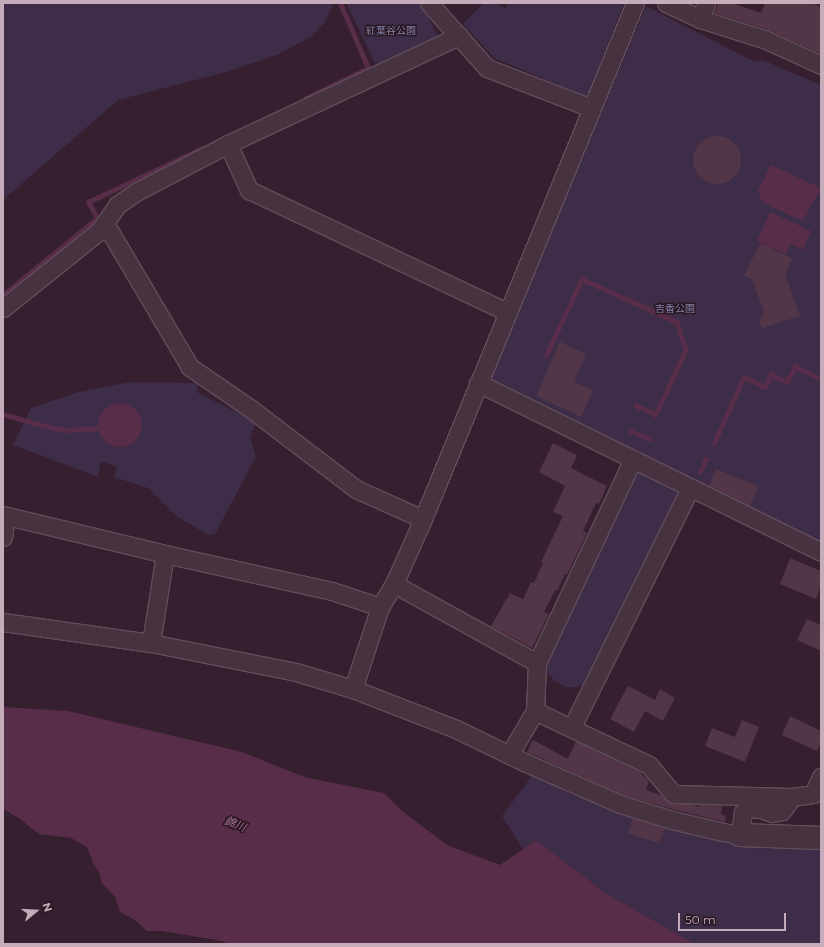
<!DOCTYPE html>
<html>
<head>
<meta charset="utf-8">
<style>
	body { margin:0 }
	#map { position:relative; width:824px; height:947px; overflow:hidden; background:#361f2e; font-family:Montserrat,"Noto Sans JP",sans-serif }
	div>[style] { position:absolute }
	.green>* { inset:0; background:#3d2d48 }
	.water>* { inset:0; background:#572d49 }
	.round { border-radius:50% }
	.stream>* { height:4.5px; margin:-2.25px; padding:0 2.25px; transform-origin:2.25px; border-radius:2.25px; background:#572d49 }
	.building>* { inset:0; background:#523648; transform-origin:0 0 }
	.roads { filter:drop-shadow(1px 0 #624d5a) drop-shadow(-1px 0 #624d5a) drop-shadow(0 1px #624d5a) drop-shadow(0 -1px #624d5a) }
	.minor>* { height:17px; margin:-8.5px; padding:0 8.5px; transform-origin:8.5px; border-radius:8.5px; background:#473240 }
	.tertiary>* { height:22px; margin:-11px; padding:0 11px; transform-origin:11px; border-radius:11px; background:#473240 }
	span { translate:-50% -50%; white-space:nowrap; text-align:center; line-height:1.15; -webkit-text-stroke:3px #2b1824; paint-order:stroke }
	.park-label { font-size:10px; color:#8384a9 }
	.water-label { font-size:11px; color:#ad7499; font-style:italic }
	.frame { position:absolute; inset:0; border:4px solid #c4acbb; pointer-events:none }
	.north { position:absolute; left:16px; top:891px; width:40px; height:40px; -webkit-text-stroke:3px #2b1824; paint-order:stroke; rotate:72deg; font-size:11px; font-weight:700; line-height:16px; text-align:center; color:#c4acbb }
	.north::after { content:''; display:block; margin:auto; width:14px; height:18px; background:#c4acbb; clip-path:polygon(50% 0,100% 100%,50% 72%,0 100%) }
	.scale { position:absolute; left:678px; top:913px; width:108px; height:18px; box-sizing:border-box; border:2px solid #c4acbb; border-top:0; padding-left:5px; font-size:12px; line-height:14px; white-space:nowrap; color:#c4acbb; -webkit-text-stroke:3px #2b1824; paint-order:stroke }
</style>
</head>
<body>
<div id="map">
	<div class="green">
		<i style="clip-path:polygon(3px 3px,332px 3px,333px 5px,325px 22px,312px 36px,279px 54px,230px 71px,118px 100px,3px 200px)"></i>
		<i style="clip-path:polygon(346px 3px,418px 3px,426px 13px,439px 39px,378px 69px)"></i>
		<i style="clip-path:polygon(484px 3px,498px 3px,505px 9px,508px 3px,624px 3px,587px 97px,494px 58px,463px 24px)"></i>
		<i style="clip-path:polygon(646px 6px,755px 62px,763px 60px,821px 85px,821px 542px,489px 379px)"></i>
		<i style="clip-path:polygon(131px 382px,198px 383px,197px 392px,256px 422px,250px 438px,256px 457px,215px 534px,208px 535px,175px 515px,148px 488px,114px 477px,117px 467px,101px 461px,98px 477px,13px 445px,31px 408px,79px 392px)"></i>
		<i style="clip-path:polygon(641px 471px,676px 489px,677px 498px,586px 684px,576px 687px,566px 687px,555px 682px,548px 673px,545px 665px,633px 475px)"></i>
		<i style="clip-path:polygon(534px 773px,570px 794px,677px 830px,748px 844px,751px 848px,821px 850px,821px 944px,695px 944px,607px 894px,536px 840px,523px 849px,502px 816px)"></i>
	</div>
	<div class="water">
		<i style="clip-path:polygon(771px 165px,821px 188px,803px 221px,763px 203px,758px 191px)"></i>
		<i style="clip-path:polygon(770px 212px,811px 231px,803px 250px,791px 244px,786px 254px,757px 241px)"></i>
		<i class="round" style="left:98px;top:403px;width:44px;height:44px"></i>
		<i style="clip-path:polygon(3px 707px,68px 711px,242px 752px,304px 777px,384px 793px,402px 811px,447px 845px,500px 865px,536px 840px,607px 894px,695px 944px,229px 944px,222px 941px,162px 931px,147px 931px,135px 920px,120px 912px,115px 897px,101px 882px,100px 874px,94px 865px,87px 847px,71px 838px,39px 834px,20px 819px,3px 809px)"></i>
	</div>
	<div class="stream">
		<i style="left:306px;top:98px;width:69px;rotate:-25.8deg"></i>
		<i style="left:368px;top:68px;width:71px;rotate:-113.3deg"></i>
		<i style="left:3px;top:295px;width:122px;rotate:-39.3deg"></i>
		<i style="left:97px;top:218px;width:18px;rotate:-119deg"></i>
		<i style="left:88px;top:202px;width:126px;rotate:-25.3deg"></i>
		<i style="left:546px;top:355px;width:84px;rotate:-64.7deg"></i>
		<i style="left:582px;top:279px;width:104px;rotate:24.4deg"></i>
		<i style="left:677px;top:322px;width:29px;rotate:72deg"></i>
		<i style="left:686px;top:350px;width:72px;rotate:114.8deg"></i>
		<i style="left:656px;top:415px;width:22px;rotate:-156deg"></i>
		<i style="left:3px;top:414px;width:40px;rotate:16deg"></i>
		<i style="left:41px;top:425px;width:25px;rotate:12deg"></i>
		<i style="left:65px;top:430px;width:33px;rotate:-3deg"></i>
		<i style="left:630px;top:431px;width:22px;rotate:21deg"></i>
		<i style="left:714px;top:443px;width:72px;rotate:-65.6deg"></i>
		<i style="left:744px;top:377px;width:23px;rotate:25deg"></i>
		<i style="left:765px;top:387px;width:14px;rotate:-65deg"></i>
		<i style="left:771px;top:374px;width:18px;rotate:27deg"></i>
		<i style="left:787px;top:382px;width:18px;rotate:-63deg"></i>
		<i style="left:795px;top:366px;width:29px;rotate:27deg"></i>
		<i style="left:700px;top:472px;width:14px;rotate:-65deg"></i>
	</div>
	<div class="building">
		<i style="clip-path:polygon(718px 3px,732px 3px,761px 13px,765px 3px,811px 3px,821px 7px,821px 54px,768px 30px,714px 13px)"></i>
		<i class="round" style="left:693px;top:136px;width:48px;height:48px"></i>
		<i style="clip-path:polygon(760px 243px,792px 258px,785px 274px,800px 316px,762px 328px,759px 320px,764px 312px,752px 279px,744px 276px)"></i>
		<i style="clip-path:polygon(560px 342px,586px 354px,574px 382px,593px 391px,581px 417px,536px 396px)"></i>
		<i style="clip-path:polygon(553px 443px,577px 455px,571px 468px,607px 486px,599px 504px,596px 503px,583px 531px,587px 533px,567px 575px,565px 574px,557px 591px,555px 590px,544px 612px,549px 614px,532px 648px,491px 626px,510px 593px,523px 599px,531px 582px,534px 583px,543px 563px,541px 562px,563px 516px,553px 512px,565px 486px,539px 472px)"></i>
		<i style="clip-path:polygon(716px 469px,758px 486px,750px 506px,709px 486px)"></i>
		<i style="clip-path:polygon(790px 558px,821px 571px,821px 585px,816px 599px,780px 584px)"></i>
		<i style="clip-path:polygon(807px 619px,821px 625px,821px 651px,797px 640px)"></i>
		<i style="clip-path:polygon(628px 686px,655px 700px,660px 689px,675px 698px,663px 721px,645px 711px,634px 732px,610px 719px)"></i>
		<i style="clip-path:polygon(790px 716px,821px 731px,821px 742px,817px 751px,782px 735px)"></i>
		<i style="clip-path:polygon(742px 720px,759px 727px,745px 762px,705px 746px,712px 728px,735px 737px)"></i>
		<i style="clip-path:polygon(533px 740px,568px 759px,576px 741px,640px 772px,649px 781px,646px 790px,661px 795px,669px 803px,690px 804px,699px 807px,699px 805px,722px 805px,721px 814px,726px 816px,725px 822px,675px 810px,623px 795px,527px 752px)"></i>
		<i style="left:633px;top:818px;width:33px;height:16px;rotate:18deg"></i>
	</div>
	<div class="roads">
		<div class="minor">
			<i style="left:429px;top:3px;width:87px;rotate:48.3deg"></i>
			<i style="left:487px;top:68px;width:111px;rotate:21deg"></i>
			<i style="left:666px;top:3px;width:38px;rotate:25deg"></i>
			<i style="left:700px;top:19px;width:67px;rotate:17.4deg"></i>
			<i style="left:764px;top:39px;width:63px;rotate:24.5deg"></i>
			<i style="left:700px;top:19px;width:17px;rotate:-69deg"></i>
			<i style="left:228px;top:144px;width:51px;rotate:65.5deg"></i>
			<i style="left:249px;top:190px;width:285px;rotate:25.3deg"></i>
			<i style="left:3px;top:308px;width:123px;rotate:-38.7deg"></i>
			<i style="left:99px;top:231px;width:10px;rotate:-53deg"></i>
			<i style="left:478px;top:383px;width:382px;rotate:26.2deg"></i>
			<i style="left:3px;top:515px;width:167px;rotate:13.5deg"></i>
			<i style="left:165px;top:554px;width:171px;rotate:12.5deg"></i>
			<i style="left:332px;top:591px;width:51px;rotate:18.4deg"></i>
			<i style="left:423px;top:519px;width:73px;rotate:-155.9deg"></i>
			<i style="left:356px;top:489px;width:132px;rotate:-142.7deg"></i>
			<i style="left:251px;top:409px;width:74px;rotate:-145.5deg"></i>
			<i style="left:190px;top:367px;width:167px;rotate:-120.6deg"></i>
			<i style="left:105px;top:223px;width:22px;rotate:-56deg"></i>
			<i style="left:117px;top:205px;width:25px;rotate:-34deg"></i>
			<i style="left:138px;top:191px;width:102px;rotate:-27.6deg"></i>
			<i style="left:228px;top:144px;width:255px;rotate:-25.1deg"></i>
			<i style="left:3px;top:537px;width:21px;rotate:-82deg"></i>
			<i style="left:394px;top:584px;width:163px;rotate:28.9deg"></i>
			<i style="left:3px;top:622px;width:149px;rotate:8.1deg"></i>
			<i style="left:151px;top:643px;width:148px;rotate:11.3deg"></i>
			<i style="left:296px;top:672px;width:59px;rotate:16.6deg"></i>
			<i style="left:353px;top:689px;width:110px;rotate:21.2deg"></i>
			<i style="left:456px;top:729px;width:76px;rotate:25.9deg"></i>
			<i style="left:524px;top:762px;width:105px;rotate:23.6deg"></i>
			<i style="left:620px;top:804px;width:54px;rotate:17.1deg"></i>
			<i style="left:672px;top:820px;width:52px;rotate:13.2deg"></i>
			<i style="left:723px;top:832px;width:17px;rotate:10deg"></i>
			<i style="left:740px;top:835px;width:23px;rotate:-83deg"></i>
			<i style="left:743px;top:812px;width:9px;rotate:-27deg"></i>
			<i style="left:751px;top:808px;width:10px;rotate:6deg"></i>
			<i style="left:761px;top:809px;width:12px;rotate:20deg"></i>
			<i style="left:772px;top:813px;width:10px;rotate:-11deg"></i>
			<i style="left:782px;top:811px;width:17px;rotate:-54deg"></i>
			<i style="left:151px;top:643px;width:90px;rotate:-81.1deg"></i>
			<i style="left:353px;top:689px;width:86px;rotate:-71.8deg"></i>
			<i style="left:380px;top:607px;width:27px;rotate:-59deg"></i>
			<i style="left:394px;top:584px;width:71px;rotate:-66deg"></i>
			<i style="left:423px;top:519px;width:558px;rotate:-67.66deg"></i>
			<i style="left:535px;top:711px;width:126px;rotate:25.3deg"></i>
			<i style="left:649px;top:765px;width:38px;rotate:50deg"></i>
			<i style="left:673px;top:794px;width:119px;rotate:1.4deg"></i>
			<i style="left:792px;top:797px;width:21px;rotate:-8deg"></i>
			<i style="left:813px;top:794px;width:19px;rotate:-65deg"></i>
			<i style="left:572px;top:727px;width:267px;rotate:-63.7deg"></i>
			<i style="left:509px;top:755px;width:51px;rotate:-59.4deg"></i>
			<i style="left:535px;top:711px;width:48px;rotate:-87.6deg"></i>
			<i style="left:537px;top:663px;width:225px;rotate:-64.8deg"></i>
		</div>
		<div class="tertiary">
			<i style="left:740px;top:835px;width:81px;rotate:2.1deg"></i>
		</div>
	</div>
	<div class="park-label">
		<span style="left:391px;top:31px">紅葉谷公園</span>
		<span style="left:675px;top:309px">吉香公園</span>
	</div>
	<div class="water-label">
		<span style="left:235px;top:824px;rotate:21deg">錦川</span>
	</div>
	<div class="frame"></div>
	<div class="north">N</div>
	<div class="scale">50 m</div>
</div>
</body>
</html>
